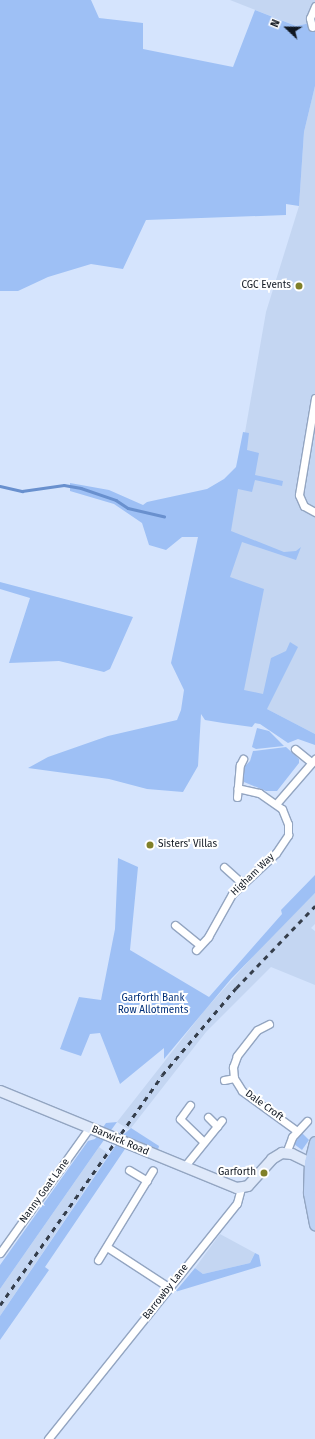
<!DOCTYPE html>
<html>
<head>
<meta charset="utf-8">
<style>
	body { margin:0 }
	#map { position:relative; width:315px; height:1439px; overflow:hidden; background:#d5e4fd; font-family:"Fira Sans",sans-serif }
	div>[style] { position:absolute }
	.built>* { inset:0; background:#c4d6f2 }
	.green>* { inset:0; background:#9ec0f5 }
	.stream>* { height:2.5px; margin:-1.25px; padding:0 1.25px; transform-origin:1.25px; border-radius:1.25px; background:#6990ce }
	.roads { filter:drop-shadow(1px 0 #93a5c1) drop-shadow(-1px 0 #93a5c1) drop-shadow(0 1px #93a5c1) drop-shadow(0 -1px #93a5c1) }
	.street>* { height:7px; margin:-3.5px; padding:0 3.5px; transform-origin:3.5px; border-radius:3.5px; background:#fff }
	.secondary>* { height:10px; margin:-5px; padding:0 5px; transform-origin:5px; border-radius:5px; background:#dfe9fa }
	.primary>* { height:11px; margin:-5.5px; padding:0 5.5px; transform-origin:5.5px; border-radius:5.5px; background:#bed3f5 }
	.rail>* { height:2.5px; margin-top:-1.25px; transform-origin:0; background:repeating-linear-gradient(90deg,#353e4b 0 5px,transparent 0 10px) }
	.dots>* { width:11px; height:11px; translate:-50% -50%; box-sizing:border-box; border:2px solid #fff; border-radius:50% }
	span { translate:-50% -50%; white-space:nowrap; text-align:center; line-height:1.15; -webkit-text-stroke:4px #fff; paint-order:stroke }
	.poi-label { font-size:10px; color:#101721 }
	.right { translate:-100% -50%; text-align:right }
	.left { translate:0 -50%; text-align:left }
	.street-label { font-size:10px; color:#101721 }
	.park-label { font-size:10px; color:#002f78 }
	.north { position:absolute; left:267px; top:8px; width:40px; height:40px; -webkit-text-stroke:3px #fff; paint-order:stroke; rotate:292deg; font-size:11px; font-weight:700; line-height:16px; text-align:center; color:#101721 }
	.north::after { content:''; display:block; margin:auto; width:14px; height:18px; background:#101721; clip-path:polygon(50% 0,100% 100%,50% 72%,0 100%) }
</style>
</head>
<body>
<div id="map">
	<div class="built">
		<i style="clip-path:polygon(230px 0,315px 0,315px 22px,296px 26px)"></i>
		<i style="clip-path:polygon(315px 86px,315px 734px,267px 709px,260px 724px,196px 713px,266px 312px,299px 206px,304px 132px)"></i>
		<i style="clip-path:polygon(315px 893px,315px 924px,311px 928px,315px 931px,315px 985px,271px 967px,206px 1032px,131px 1128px,128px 1129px,117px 1122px,204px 1011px,265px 943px)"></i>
		<i style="clip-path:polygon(99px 1147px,109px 1154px,0 1316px,0 1289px)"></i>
		<i style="clip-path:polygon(220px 1234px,255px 1253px,250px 1263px,203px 1274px,195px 1268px)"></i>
	</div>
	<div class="green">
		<i style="clip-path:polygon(0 0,91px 0,99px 18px,143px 23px,143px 49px,233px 67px,255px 10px,296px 26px,315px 22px,315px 86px,304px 132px,299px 206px,286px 204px,286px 215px,146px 220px,123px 269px,91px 264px,48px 277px,18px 291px,0 291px)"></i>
		<i style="clip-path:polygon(243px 432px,249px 433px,247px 450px,259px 453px,255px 475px,283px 481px,282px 486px,255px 480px,252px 492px,238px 489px,231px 531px,284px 552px,296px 551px,301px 547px,296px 560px,242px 542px,230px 577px,264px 589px,244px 690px,263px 694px,271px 658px,286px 651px,290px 642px,298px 647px,267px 709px,315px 734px,315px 745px,298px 739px,288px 743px,260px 724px,255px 723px,252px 727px,223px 723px,205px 720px,201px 714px,198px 766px,183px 792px,147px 789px,109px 779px,28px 768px,48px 757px,108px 736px,177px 720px,181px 710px,184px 690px,171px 663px,198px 537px,182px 537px,166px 550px,149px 545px,142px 523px,114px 504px,70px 491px,70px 483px,109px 490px,143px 505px,147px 502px,207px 489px,224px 479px,236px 467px)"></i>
		<i style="clip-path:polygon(0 582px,133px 617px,110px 669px,104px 672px,59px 661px,9px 663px,30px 598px,0 589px)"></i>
		<i style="clip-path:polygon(257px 728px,269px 731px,284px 746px,256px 749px,252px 747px)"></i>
		<i style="clip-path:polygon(286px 747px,299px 759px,299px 763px,277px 791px,266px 791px,244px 782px,244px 767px,250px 761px,253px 751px)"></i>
		<i style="clip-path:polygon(118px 858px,138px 867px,130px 950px,209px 997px,282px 914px,281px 910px,315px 875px,315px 893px,231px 979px,164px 1059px,164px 1048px,120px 1084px,100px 1033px,90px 1034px,81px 1056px,60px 1049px,79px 997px,101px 1000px,115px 929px)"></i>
		<i style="clip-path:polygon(117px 1122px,99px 1147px,0 1289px,0 1265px,88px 1141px,95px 1139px,106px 1123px)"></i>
		<i style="clip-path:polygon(131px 1128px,159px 1146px,158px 1150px,122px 1136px)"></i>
		<i style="clip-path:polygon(302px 1133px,309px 1140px,302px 1150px,294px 1144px)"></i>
		<i style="clip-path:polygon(118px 1142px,125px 1149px,45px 1267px,49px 1270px,0 1340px,0 1316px)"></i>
		<i style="clip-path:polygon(255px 1253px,259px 1255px,261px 1266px,175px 1292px,195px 1268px,203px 1274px,250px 1263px)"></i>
	</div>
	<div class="stream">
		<i style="left:0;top:486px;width:23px;rotate:13deg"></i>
		<i style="left:22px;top:491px;width:42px;rotate:-8.1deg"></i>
		<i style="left:64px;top:485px;width:17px;rotate:10deg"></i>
		<i style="left:81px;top:488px;width:37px;rotate:19deg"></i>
		<i style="left:116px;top:500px;width:14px;rotate:34deg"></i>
		<i style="left:128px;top:508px;width:37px;rotate:13deg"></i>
	</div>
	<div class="roads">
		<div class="street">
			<i style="left:312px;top:27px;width:9px;rotate:-103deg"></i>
			<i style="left:310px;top:18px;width:13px;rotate:-67deg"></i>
			<i style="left:315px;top:398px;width:98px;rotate:99.4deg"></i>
			<i style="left:299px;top:495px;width:12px;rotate:66deg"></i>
			<i style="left:304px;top:506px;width:13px;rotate:29deg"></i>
			<i style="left:295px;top:749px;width:21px;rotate:39deg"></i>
			<i style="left:237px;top:797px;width:32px;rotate:-85deg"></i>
			<i style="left:240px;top:765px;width:7px;rotate:-63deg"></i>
			<i style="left:276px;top:804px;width:60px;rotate:-49.1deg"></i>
			<i style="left:224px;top:867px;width:25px;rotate:42deg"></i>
			<i style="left:175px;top:925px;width:32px;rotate:39deg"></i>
			<i style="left:196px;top:950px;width:18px;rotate:-47deg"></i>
			<i style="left:208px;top:937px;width:49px;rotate:-60.8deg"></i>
			<i style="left:232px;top:894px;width:60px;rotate:-43deg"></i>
			<i style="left:276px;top:853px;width:22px;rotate:-56deg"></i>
			<i style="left:288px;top:835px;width:11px;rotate:-90deg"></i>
			<i style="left:288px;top:824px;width:16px;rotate:-112deg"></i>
			<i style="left:282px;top:809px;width:28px;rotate:-145deg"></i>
			<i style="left:259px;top:793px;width:22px;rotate:-167deg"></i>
			<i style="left:269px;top:1024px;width:13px;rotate:153deg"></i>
			<i style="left:257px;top:1030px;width:33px;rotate:128deg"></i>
			<i style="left:237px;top:1056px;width:12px;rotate:110deg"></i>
			<i style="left:233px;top:1067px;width:11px;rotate:85deg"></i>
			<i style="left:234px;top:1078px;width:15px;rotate:58deg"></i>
			<i style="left:242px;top:1091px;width:68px;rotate:36deg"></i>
			<i style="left:224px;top:1080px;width:10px;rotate:-11deg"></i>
			<i style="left:190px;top:1105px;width:17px;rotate:126deg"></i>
			<i style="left:180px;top:1119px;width:32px;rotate:44deg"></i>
			<i style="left:208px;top:1117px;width:13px;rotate:45deg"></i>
			<i style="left:286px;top:1153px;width:17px;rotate:-69deg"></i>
			<i style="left:292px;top:1137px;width:22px;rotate:-47deg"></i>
			<i style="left:184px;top:1167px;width:60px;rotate:-51deg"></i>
			<i style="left:129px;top:1170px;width:21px;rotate:31deg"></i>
			<i style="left:107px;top:1247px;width:75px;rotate:33.1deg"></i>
			<i style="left:0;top:1253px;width:153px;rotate:-54.5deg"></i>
			<i style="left:98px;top:1260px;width:105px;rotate:-58.6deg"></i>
			<i style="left:48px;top:1439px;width:302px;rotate:-51.3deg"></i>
			<i style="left:237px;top:1203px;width:16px;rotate:-75deg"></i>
		</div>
		<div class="secondary">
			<i style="left:0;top:1091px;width:256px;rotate:22.3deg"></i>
			<i style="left:237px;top:1188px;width:11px;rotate:-10deg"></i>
			<i style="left:248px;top:1186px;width:36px;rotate:-48deg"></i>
			<i style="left:272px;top:1159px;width:12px;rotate:-31deg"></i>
			<i style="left:282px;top:1153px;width:10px;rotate:6deg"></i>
			<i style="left:292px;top:1154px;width:25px;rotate:26deg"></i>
		</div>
		<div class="primary">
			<i style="left:315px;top:1142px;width:21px;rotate:104deg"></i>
			<i style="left:310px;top:1162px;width:31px;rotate:92deg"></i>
			<i style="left:309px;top:1193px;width:32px;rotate:79deg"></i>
		</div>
	</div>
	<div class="rail">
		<i style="left:0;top:1305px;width:281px;rotate:-54.8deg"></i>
		<i style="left:162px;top:1075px;width:114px;rotate:-49.6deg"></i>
		<i style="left:236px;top:988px;width:114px;rotate:-46.1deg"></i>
	</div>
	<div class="dots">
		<i style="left:299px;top:286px;background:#808029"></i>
		<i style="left:150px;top:845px;background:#808029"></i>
		<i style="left:264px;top:1173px;background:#808029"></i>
	</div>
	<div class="poi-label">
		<span class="right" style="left:291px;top:286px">CGC Events</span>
		<span class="left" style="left:158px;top:845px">Sisters' Villas</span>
		<span class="right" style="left:256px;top:1173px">Garforth</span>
	</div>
	<div class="street-label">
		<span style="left:253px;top:875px;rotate:-44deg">Higham Way</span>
		<span style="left:264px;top:1106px;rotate:36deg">Dale Croft</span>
		<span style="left:120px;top:1141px;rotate:23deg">Barwick Road</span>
		<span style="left:45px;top:1191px;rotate:-54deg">Nanny Goat Lane</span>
		<span style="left:166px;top:1292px;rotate:-52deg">Barrowby Lane</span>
	</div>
	<div class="park-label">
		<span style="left:153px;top:1004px">Garforth Bank<br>Row Allotments</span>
	</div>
	<div class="north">N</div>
</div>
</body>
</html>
